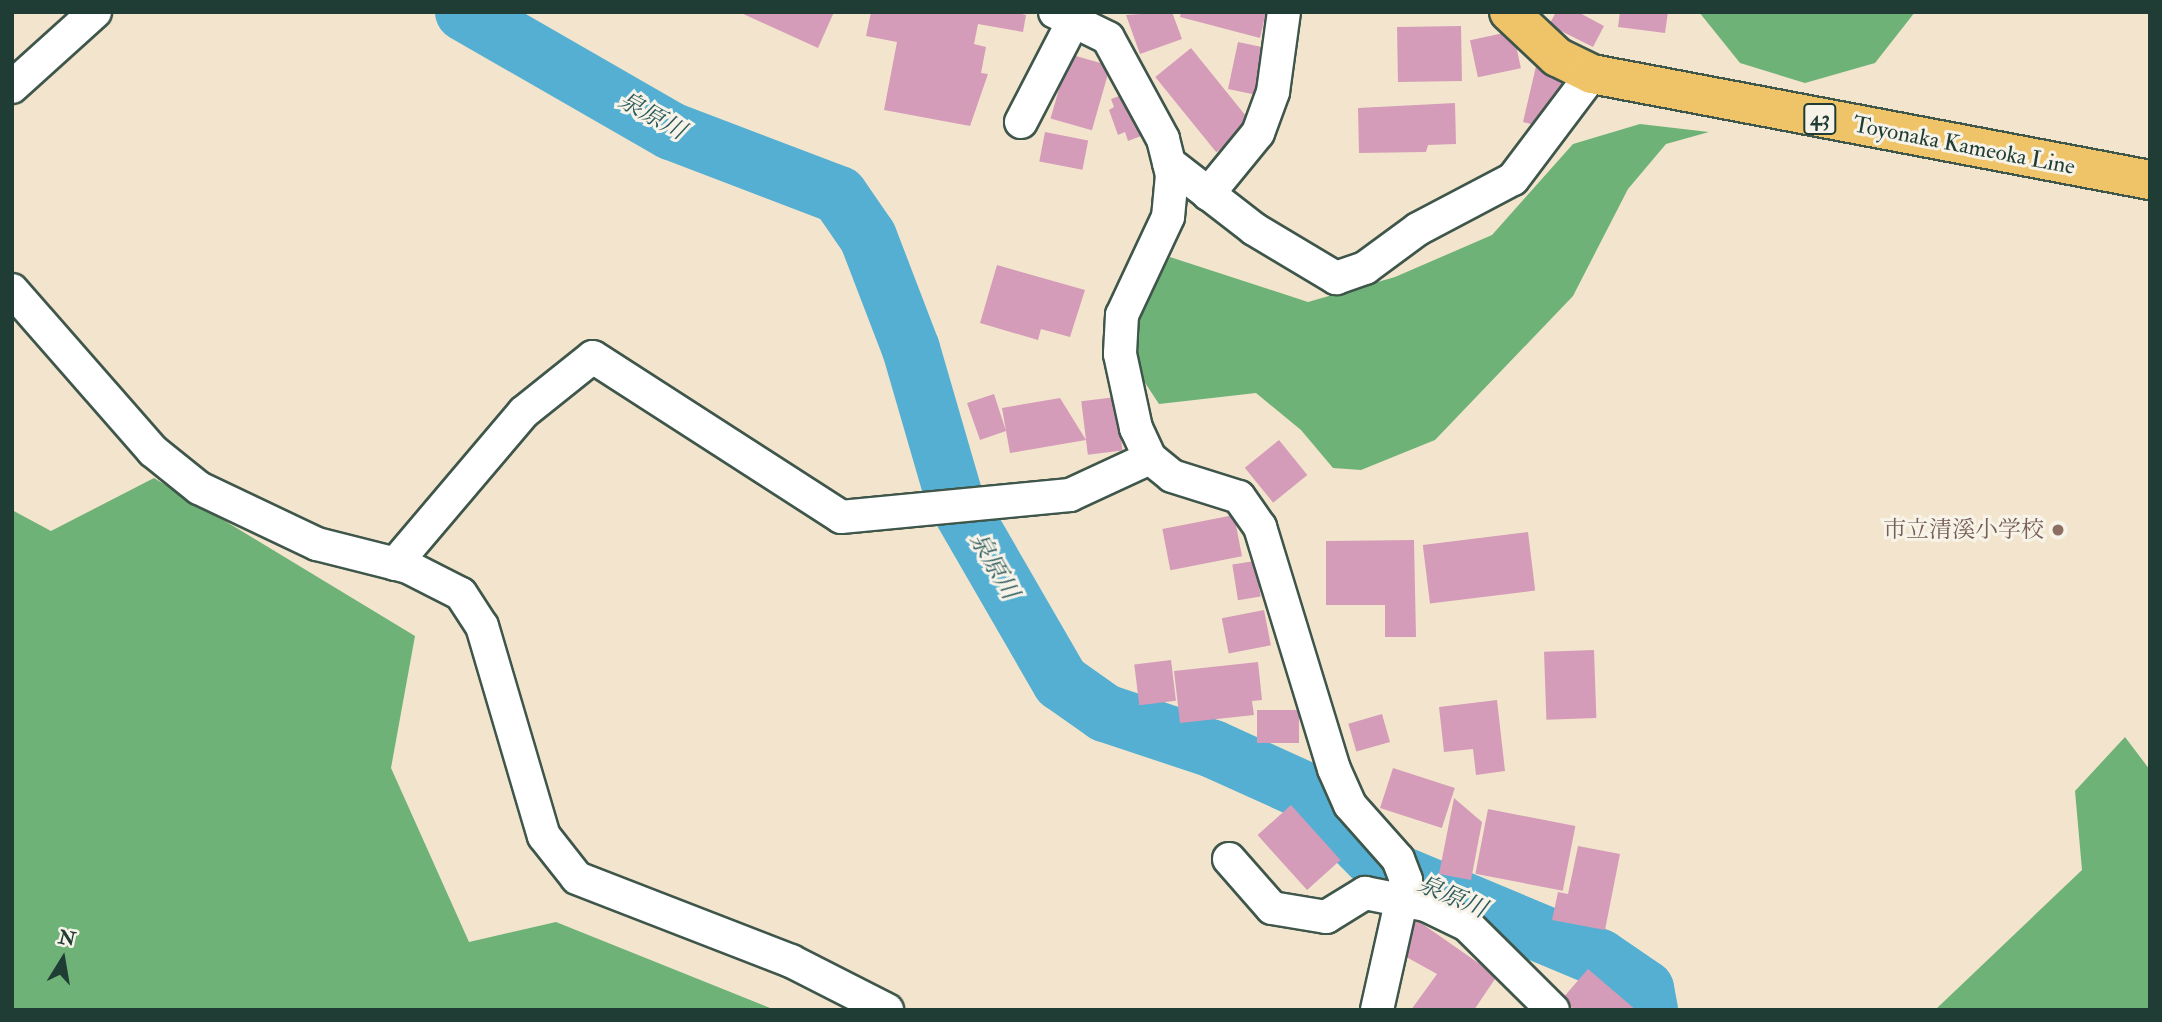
<!DOCTYPE html>
<html>
<head>
<meta charset="utf-8">
<style>
	body { margin:0 }
	#map { position:relative; width:2162px; height:1022px; overflow:hidden; background:#f3e5cd; font-family:"IM FELL Double Pica","Noto Serif JP",serif }
	div>[style] { position:absolute }
	.forest>* { inset:0; background:#6eb277 }
	.river>* { height:58px; margin:-29px; padding:0 29px; transform-origin:29px; border-radius:29px; background:#54afd2 }
	.building>* { inset:0; background:#d49cb8; transform-origin:0 0 }
	.roads { filter:drop-shadow(2px 0 #3f564b) drop-shadow(-2px 0 #3f564b) drop-shadow(0 2px #3f564b) drop-shadow(0 -2px #3f564b) }
	.minor>* { height:32px; margin:-16px; padding:0 16px; transform-origin:16px; border-radius:16px; background:#fff }
	.primary>* { height:38px; margin:-19px; padding:0 19px; transform-origin:19px; border-radius:19px; background:#efc469 }
	.dots>* { width:19px; height:19px; translate:-50% -50%; box-sizing:border-box; border:4px solid #f7f3e8; border-radius:50% }
	span { translate:-50% -50%; white-space:nowrap; text-align:center; line-height:1.15; -webkit-text-stroke:6px #f7f3e8; paint-order:stroke }
	.shield-label span { padding:2px 5px; background:#f7f3e8; border:2px solid; border-radius:5px; -webkit-text-stroke-width:0 }
	.shield-label { font-size:21px; color:#1f3d34; font-weight:700 }
	.street-label { font-size:23px; color:#1f3d34 }
	.education-label { font-size:23px; color:#785e54 }
	.right { translate:-100% -50%; text-align:right }
	.water-label { font-size:24px; color:#2c5a5c; font-style:italic }
	.frame { position:absolute; inset:0; border:14px solid #1f3d34; pointer-events:none }
	.north { position:absolute; left:28px; top:924px; width:70px; height:70px; -webkit-text-stroke:5px #f7f3e8; paint-order:stroke; rotate:11deg; font-size:19px; font-weight:700; line-height:28px; text-align:center; color:#1f3d34 }
	.north::after { content:''; display:block; margin:auto; width:24px; height:32px; background:#1f3d34; clip-path:polygon(50% 0,100% 100%,50% 72%,0 100%) }
</style>
</head>
<body>
<div id="map">
	<div class="forest">
		<i style="clip-path:polygon(1699px 12px,1915px 12px,1875px 63px,1805px 83px,1740px 63px)"></i>
		<i style="clip-path:polygon(1640px 124px,1709px 132px,1666px 144px,1628px 189px,1573px 296px,1435px 440px,1361px 470px,1333px 468px,1301px 430px,1256px 393px,1159px 404px,1136px 369px,1134px 321px,1170px 257px,1308px 302px,1395px 277px,1492px 235px,1573px 144px)"></i>
		<i style="clip-path:polygon(154px 478px,415px 636px,391px 768px,469px 942px,556px 922px,775px 1010px,12px 1010px,12px 510px,51px 531px)"></i>
		<i style="clip-path:polygon(2125px 737px,2150px 770px,2150px 1010px,1935px 1010px,2082px 870px,2075px 791px)"></i>
	</div>
	<div class="river">
		<i style="left:464px;top:12px;width:239px;rotate:29.9deg"></i>
		<i style="left:671px;top:131px;width:180px;rotate:20.9deg"></i>
		<i style="left:839px;top:195px;width:51px;rotate:55.4deg"></i>
		<i style="left:868px;top:237px;width:120px;rotate:69deg"></i>
		<i style="left:911px;top:349px;width:154px;rotate:73.8deg"></i>
		<i style="left:954px;top:497px;width:214px;rotate:60deg"></i>
		<i style="left:1061px;top:682px;width:54px;rotate:35.2deg"></i>
		<i style="left:1105px;top:713px;width:114px;rotate:18.4deg"></i>
		<i style="left:1213px;top:749px;width:104px;rotate:24.4deg"></i>
		<i style="left:1308px;top:792px;width:105px;rotate:45.4deg"></i>
		<i style="left:1382px;top:867px;width:236px;rotate:22.7deg"></i>
		<i style="left:1600px;top:958px;width:55px;rotate:34.6deg"></i>
		<i style="left:1645px;top:989px;width:21px;rotate:79deg"></i>
	</div>
	<div class="building">
		<i style="clip-path:polygon(739px 12px,834px 12px,818px 48px)"></i>
		<i style="clip-path:polygon(871px 12px,1013px 12px,1026px 15px,1023px 32px,978px 24px,974px 44px,986px 47px,981px 73px,988px 74px,970px 126px,884px 110px,897px 42px,866px 36px)"></i>
		<i style="clip-path:polygon(1172px 12px,1182px 39px,1140px 54px,1126px 15px)"></i>
		<i style="clip-path:polygon(1181px 12px,1266px 12px,1260px 38px,1180px 17px)"></i>
		<i style="clip-path:polygon(1556px 12px,1578px 12px,1604px 26px,1593px 47px,1549px 25px)"></i>
		<i style="clip-path:polygon(1620px 12px,1668px 12px,1665px 33px,1618px 27px)"></i>
		<i style="left:1461px;top:26px;width:55px;height:64px;rotate:89deg"></i>
		<i style="left:1513px;top:31px;width:38px;height:44px;rotate:78deg"></i>
		<i style="left:1238px;top:42px;width:33px;height:48px;rotate:12deg"></i>
		<i style="left:1191px;top:48px;width:97px;height:46px;rotate:51deg"></i>
		<i style="left:1069px;top:54px;width:43px;height:67px;rotate:16deg"></i>
		<i style="clip-path:polygon(1537px 62px,1568px 86px,1543px 127px,1523px 122px)"></i>
		<i style="clip-path:polygon(1133px 91px,1149px 133px,1128px 141px,1125px 132px,1118px 135px,1109px 110px,1114px 107px,1111px 99px)"></i>
		<i style="clip-path:polygon(1455px 103px,1456px 144px,1428px 145px,1426px 152px,1359px 153px,1358px 108px)"></i>
		<i style="left:1045px;top:132px;width:44px;height:30px;rotate:11deg"></i>
		<i style="clip-path:polygon(997px 265px,1085px 290px,1070px 337px,1041px 329px,1038px 340px,980px 323px)"></i>
		<i style="clip-path:polygon(994px 394px,1006px 431px,1002px 408px,1060px 398px,1086px 440px,1010px 453px,1006px 431px,980px 440px,967px 403px)"></i>
		<i style="left:1116px;top:397px;width:54px;height:35px;rotate:83deg"></i>
		<i style="left:1279px;top:440px;width:45px;height:44px;rotate:51deg"></i>
		<i style="left:1234px;top:515px;width:42px;height:73px;rotate:79deg"></i>
		<i style="left:1528px;top:532px;width:59px;height:106px;rotate:83deg"></i>
		<i style="clip-path:polygon(1414px 540px,1416px 637px,1385px 637px,1385px 605px,1326px 605px,1326px 541px)"></i>
		<i style="left:1255px;top:561px;width:36px;height:23px;rotate:81deg"></i>
		<i style="left:1264px;top:610px;width:36px;height:43px;rotate:79deg"></i>
		<i style="left:1594px;top:650px;width:68px;height:50px;rotate:88deg"></i>
		<i style="left:1171px;top:660px;width:41px;height:37px;rotate:83deg"></i>
		<i style="clip-path:polygon(1258px 662px,1262px 700px,1252px 701px,1254px 715px,1180px 723px,1174px 671px)"></i>
		<i style="clip-path:polygon(1497px 700px,1505px 771px,1476px 775px,1473px 749px,1444px 752px,1439px 707px)"></i>
		<i style="left:1257px;top:710px;width:42px;height:33px"></i>
		<i style="left:1382px;top:714px;width:29px;height:35px;rotate:74deg"></i>
		<i style="left:1393px;top:768px;width:65px;height:42px;rotate:18deg"></i>
		<i style="clip-path:polygon(1454px 798px,1482px 822px,1471px 880px,1439px 874px)"></i>
		<i style="left:1291px;top:805px;width:74px;height:45px;rotate:48deg"></i>
		<i style="left:1488px;top:809px;width:89px;height:66px;rotate:11deg"></i>
		<i style="clip-path:polygon(1578px 846px,1620px 854px,1605px 930px,1552px 920px,1558px 892px,1568px 894px)"></i>
		<i style="clip-path:polygon(1411px 916px,1497px 976px,1474px 1010px,1411px 1010px,1437px 974px,1392px 949px)"></i>
		<i style="clip-path:polygon(1588px 969px,1636px 1010px,1575px 1010px,1562px 999px)"></i>
	</div>
	<div class="roads">
		<div class="minor">
			<i style="left:1055px;top:12px;width:59px;rotate:26.1deg"></i>
			<i style="left:1108px;top:38px;width:115px;rotate:61.4deg"></i>
			<i style="left:1163px;top:139px;width:37px;rotate:76deg"></i>
			<i style="left:1172px;top:175px;width:42px;rotate:95.4deg"></i>
			<i style="left:1168px;top:217px;width:108px;rotate:115.1deg"></i>
			<i style="left:1122px;top:315px;width:39px;rotate:93deg"></i>
			<i style="left:1120px;top:354px;width:76px;rotate:77.8deg"></i>
			<i style="left:1136px;top:428px;width:33px;rotate:65deg"></i>
			<i style="left:1150px;top:458px;width:28px;rotate:39deg"></i>
			<i style="left:1172px;top:476px;width:70px;rotate:17.4deg"></i>
			<i style="left:1239px;top:497px;width:37px;rotate:55deg"></i>
			<i style="left:1260px;top:527px;width:253px;rotate:73deg"></i>
			<i style="left:1334px;top:769px;width:39px;rotate:66deg"></i>
			<i style="left:1350px;top:805px;width:72px;rotate:48.4deg"></i>
			<i style="left:1398px;top:859px;width:22px;rotate:69deg"></i>
			<i style="left:1406px;top:880px;width:133px;rotate:102.6deg"></i>
			<i style="left:12px;top:87px;width:112px;rotate:-42.1deg"></i>
			<i style="left:1021px;top:122px;width:117px;rotate:-62.6deg"></i>
			<i style="left:1169px;top:163px;width:108px;rotate:37.8deg"></i>
			<i style="left:1254px;top:229px;width:96px;rotate:30.9deg"></i>
			<i style="left:1336px;top:278px;width:31px;rotate:-19deg"></i>
			<i style="left:1365px;top:268px;width:66px;rotate:-36.3deg"></i>
			<i style="left:1418px;top:229px;width:107px;rotate:-27.8deg"></i>
			<i style="left:1513px;top:179px;width:131px;rotate:-53deg"></i>
			<i style="left:1208px;top:194px;width:79px;rotate:-50.7deg"></i>
			<i style="left:1258px;top:133px;width:44px;rotate:-69.9deg"></i>
			<i style="left:1273px;top:92px;width:81px;rotate:-82.2deg"></i>
			<i style="left:12px;top:290px;width:214px;rotate:48.8deg"></i>
			<i style="left:153px;top:451px;width:59px;rotate:38.8deg"></i>
			<i style="left:199px;top:488px;width:131px;rotate:25.4deg"></i>
			<i style="left:317px;top:544px;width:94px;rotate:14.2deg"></i>
			<i style="left:408px;top:567px;width:59px;rotate:27deg"></i>
			<i style="left:461px;top:594px;width:38px;rotate:57deg"></i>
			<i style="left:482px;top:626px;width:219px;rotate:73.6deg"></i>
			<i style="left:544px;top:836px;width:53px;rotate:51.8deg"></i>
			<i style="left:577px;top:878px;width:230px;rotate:21.2deg"></i>
			<i style="left:791px;top:961px;width:108px;rotate:27deg"></i>
			<i style="left:395px;top:564px;width:199px;rotate:-49.7deg"></i>
			<i style="left:524px;top:412px;width:88px;rotate:-38.6deg"></i>
			<i style="left:593px;top:357px;width:295px;rotate:32.8deg"></i>
			<i style="left:841px;top:517px;width:230px;rotate:-5.5deg"></i>
			<i style="left:1070px;top:495px;width:88px;rotate:-24.8deg"></i>
			<i style="left:1229px;top:859px;width:65px;rotate:48.7deg"></i>
			<i style="left:1272px;top:908px;width:55px;rotate:9.5deg"></i>
			<i style="left:1326px;top:917px;width:46px;rotate:-31.6deg"></i>
			<i style="left:1365px;top:893px;width:62px;rotate:11.1deg"></i>
			<i style="left:1426px;top:905px;width:46px;rotate:26deg"></i>
			<i style="left:1467px;top:925px;width:121px;rotate:44.7deg"></i>
		</div>
		<div class="primary">
			<i style="left:1509px;top:12px;width:66px;rotate:43.2deg"></i>
			<i style="left:1557px;top:57px;width:39px;rotate:26deg"></i>
			<i style="left:1592px;top:74px;width:568px;rotate:10.76deg"></i>
		</div>
	</div>
	<div class="dots">
		<i style="left:2058px;top:530px;background:#8d6e63"></i>
	</div>
	<div class="shield-label">
		<span style="left:1820px;top:119px">43</span>
	</div>
	<div class="street-label">
		<span style="left:1964px;top:146px;rotate:11deg">Toyonaka Kameoka Line</span>
	</div>
	<div class="education-label">
		<span class="right" style="left:2044px;top:530px">市立清溪小学校</span>
	</div>
	<div class="water-label">
		<span style="left:652px;top:116px;rotate:29deg">泉原川</span>
		<span style="left:994px;top:566px;rotate:60deg">泉原川</span>
		<span style="left:1452px;top:897px;rotate:23deg">泉原川</span>
	</div>
	<div class="frame"></div>
	<div class="north">N</div>
</div>
</body>
</html>
